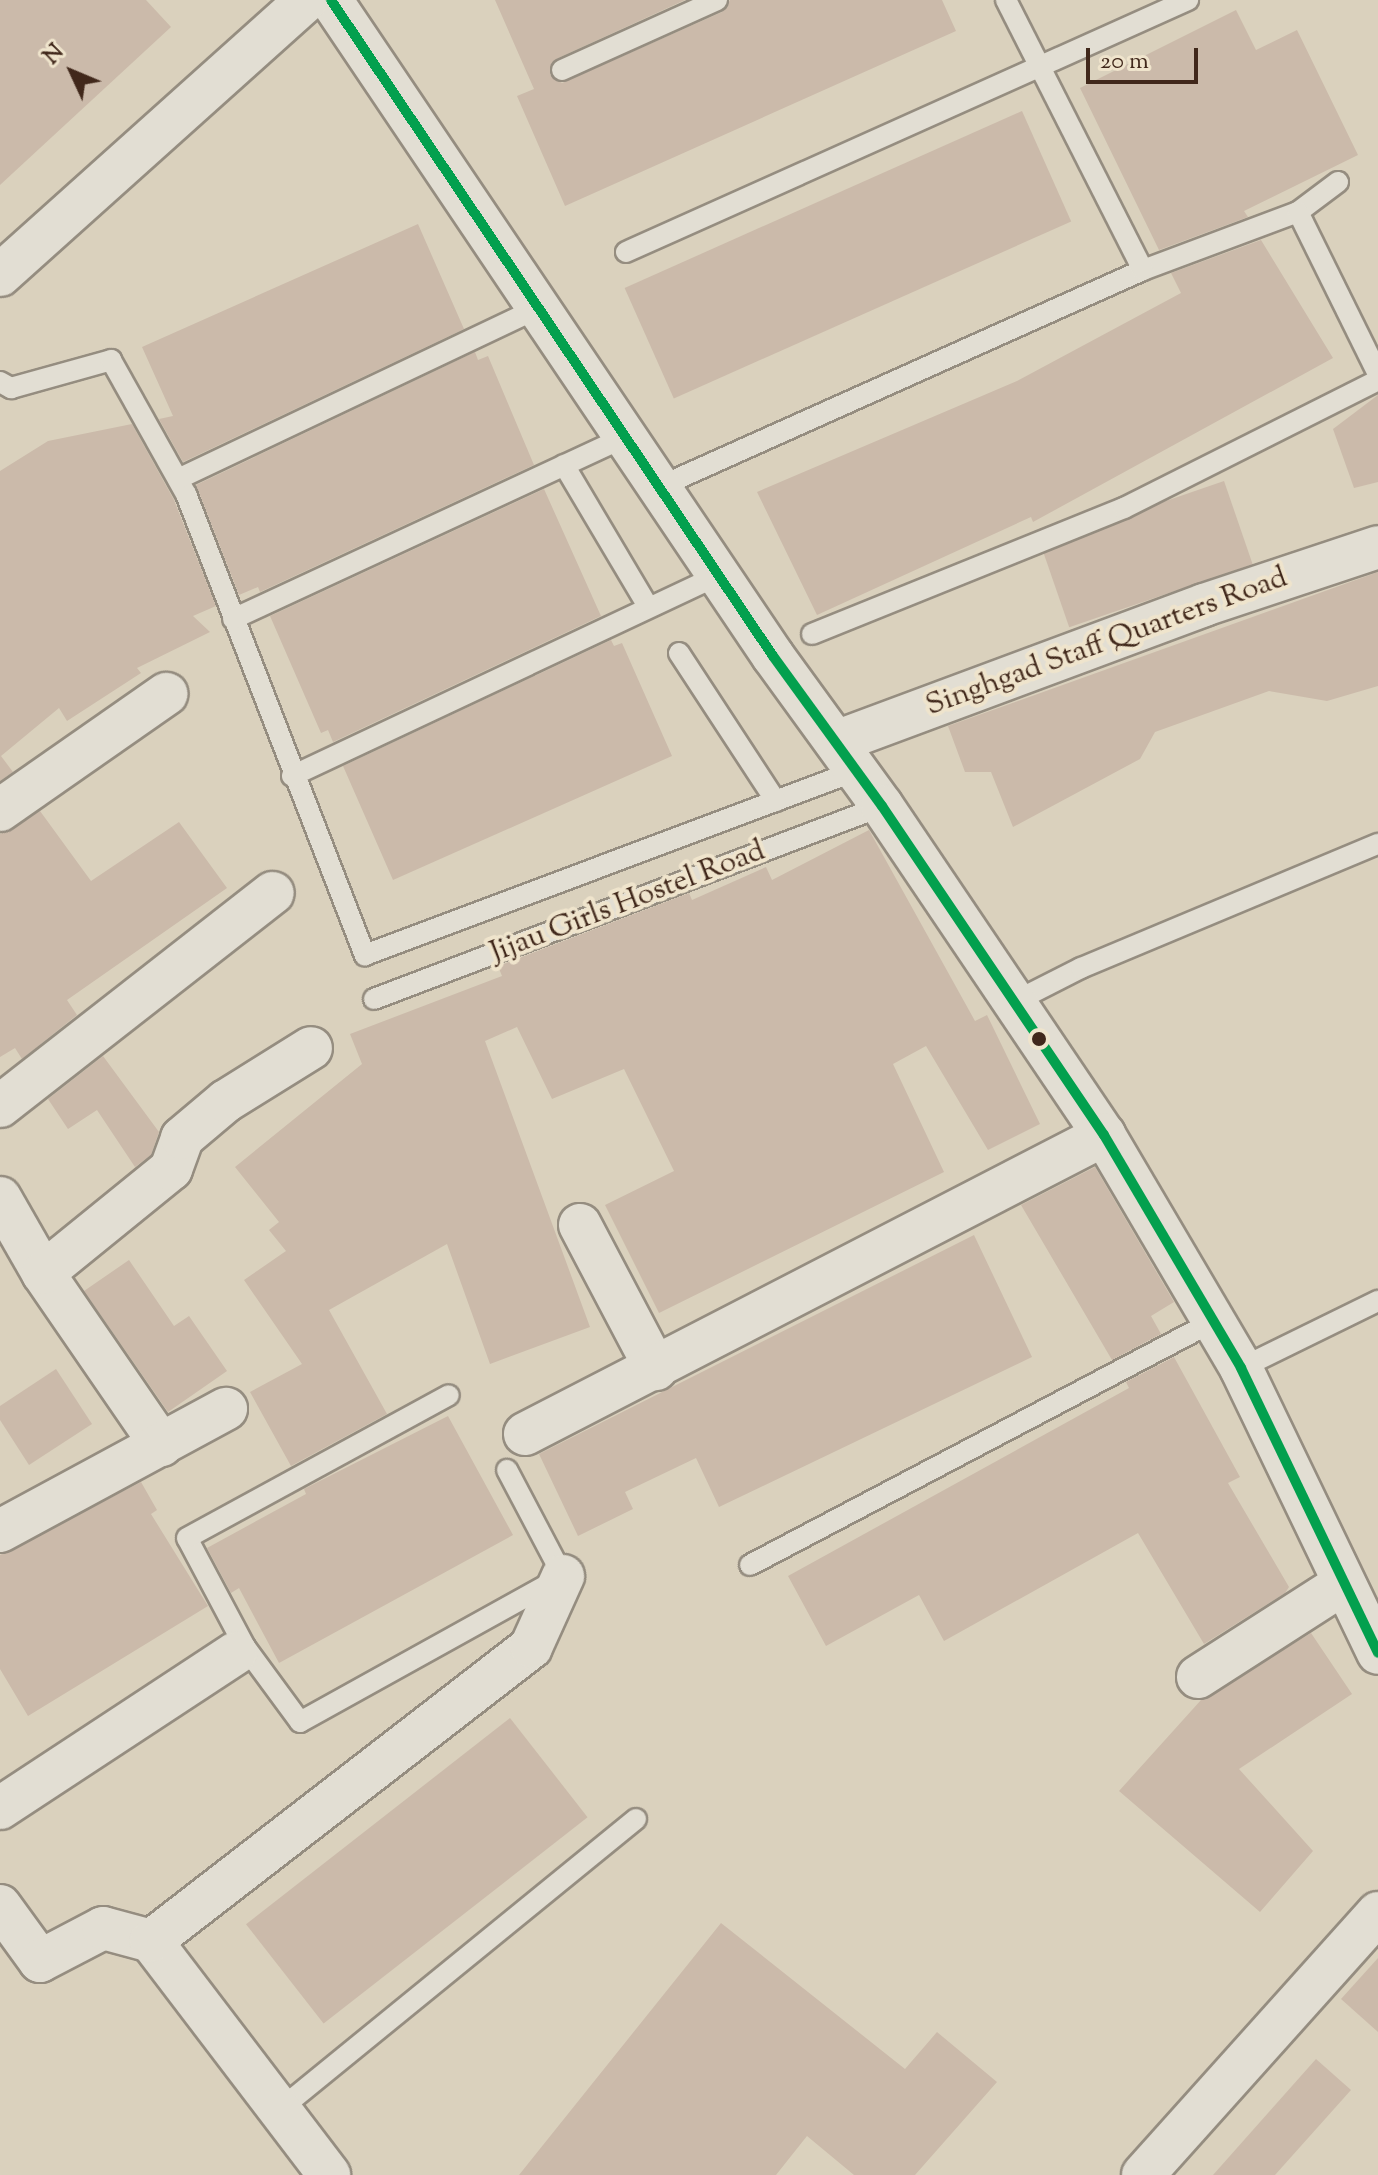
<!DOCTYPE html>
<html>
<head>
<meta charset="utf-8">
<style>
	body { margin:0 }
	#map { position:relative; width:1378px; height:2175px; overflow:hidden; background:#dad1bd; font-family:"Sorts Mill Goudy",serif }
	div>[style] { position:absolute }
	.building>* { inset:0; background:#cbbaaa; transform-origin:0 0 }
	.roads { filter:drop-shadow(2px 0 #958d80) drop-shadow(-2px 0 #958d80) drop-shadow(0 2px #958d80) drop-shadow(0 -2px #958d80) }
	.service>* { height:20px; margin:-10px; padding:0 10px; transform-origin:10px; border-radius:10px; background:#e2ded3 }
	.minor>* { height:42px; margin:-21px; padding:0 21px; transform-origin:21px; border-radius:21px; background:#e2ded3 }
	.bus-1>* { height:10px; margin:-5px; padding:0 5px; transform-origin:5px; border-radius:5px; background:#03a04e }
	.dots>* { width:22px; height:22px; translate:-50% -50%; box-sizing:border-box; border:4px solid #efe4cc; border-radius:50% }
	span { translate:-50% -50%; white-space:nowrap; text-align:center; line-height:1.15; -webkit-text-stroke:8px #efe4cc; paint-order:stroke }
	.street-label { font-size:30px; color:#41281b }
	.north { position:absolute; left:32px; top:32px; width:80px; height:80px; -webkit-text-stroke:6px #efe4cc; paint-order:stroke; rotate:314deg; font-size:22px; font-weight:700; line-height:32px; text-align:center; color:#41281b }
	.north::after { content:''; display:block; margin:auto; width:28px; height:36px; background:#41281b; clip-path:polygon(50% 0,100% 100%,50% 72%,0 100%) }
	.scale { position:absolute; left:1086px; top:48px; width:112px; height:36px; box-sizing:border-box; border:4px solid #41281b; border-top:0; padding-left:10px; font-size:24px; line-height:28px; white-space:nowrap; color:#41281b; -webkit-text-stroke:6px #efe4cc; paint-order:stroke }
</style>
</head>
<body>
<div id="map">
	<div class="building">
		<i style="clip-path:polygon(0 0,146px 0,171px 27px,0 185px)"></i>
		<i style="clip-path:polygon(495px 0,685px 0,556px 59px,550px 75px,562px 83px,722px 12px,730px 0,942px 0,956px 31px,565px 206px,517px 96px,534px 89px)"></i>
		<i style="clip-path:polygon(1236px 10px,1256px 50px,1297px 30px,1358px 155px,1244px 211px,1248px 217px,1159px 250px,1080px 88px)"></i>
		<i style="left:1022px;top:111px;width:121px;height:435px;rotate:66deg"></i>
		<i style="clip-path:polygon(418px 224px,464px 329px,183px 462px,159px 419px,173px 416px,142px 347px)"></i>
		<i style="clip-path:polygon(1261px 240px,1333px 358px,1033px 522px,1031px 517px,817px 615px,757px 492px,1017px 381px,1181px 293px,1171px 273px)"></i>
		<i style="clip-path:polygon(475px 352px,478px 360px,488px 356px,534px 465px,260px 592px,258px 587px,239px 595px,196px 485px)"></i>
		<i style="clip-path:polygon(1378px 395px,1378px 482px,1354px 488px,1333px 429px)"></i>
		<i style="clip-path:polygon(132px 424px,174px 500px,216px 606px,193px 616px,210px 632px,137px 668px,141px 673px,67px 721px,59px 708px,1px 756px,13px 772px,0 781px,0 471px,48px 441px)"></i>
		<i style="left:1224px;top:481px;width:88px;height:194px;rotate:71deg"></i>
		<i style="clip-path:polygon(544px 489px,601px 616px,333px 742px,328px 730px,321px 733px,270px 616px)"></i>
		<i style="clip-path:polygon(1378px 572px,1378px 686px,1327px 701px,1269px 691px,1155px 732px,1140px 759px,1013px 827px,991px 772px,965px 772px,948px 726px)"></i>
		<i style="clip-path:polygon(611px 640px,614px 646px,622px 643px,672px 756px,393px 880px,343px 766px)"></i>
		<i style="clip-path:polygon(40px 811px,91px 881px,179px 822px,227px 888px,67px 1000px,77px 1015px,22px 1059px,15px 1048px,0 1057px,0 834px)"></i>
		<i style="clip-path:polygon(869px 830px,975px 1021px,987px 1015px,1040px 1124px,988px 1150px,926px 1046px,893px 1064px,944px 1172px,659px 1313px,605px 1205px,674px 1171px,624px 1069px,552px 1099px,517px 1027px,485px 1041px,590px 1327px,490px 1364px,447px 1244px,329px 1310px,387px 1414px,291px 1466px,250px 1392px,302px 1364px,244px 1280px,286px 1251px,269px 1230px,279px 1222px,235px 1167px,362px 1064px,350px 1034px,502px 976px,498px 966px,689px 893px,692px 900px,766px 867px,772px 880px)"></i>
		<i style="clip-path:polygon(103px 1056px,159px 1132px,151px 1155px,135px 1167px,97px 1110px,68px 1129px,48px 1099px)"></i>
		<i style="clip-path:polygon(1095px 1167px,1174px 1302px,1151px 1316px,1161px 1334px,1112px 1360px,1021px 1205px)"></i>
		<i style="clip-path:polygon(974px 1235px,1032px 1357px,719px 1507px,696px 1458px,625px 1492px,633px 1509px,578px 1536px,539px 1454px)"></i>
		<i style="clip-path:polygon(129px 1260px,174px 1326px,189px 1316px,227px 1371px,168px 1412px,84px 1291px)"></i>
		<i style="clip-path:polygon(1174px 1357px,1240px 1477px,1228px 1483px,1289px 1587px,1285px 1593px,1204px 1644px,1138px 1533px,944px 1641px,919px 1595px,826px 1646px,788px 1576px,1129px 1388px,1126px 1382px)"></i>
		<i style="clip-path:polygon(56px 1369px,92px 1424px,29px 1465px,0 1420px,0 1406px)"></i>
		<i style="clip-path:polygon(448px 1416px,513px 1535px,279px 1663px,239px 1588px,231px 1593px,207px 1548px,306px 1494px,304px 1489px)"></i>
		<i style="clip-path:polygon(141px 1482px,157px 1510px,151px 1514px,208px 1606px,28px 1716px,0 1669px,0 1555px)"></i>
		<i style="clip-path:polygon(1311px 1633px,1352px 1694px,1239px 1769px,1313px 1851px,1260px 1912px,1119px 1791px,1201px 1700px)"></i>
		<i style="left:510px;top:1718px;width:126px;height:335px;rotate:52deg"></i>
		<i style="clip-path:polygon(721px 1923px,905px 2069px,937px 2032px,997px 2082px,915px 2175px,854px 2175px,807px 2136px,776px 2175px,519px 2175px)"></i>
		<i style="clip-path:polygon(1378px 1958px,1378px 2032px,1341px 1999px)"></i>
		<i style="clip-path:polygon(1316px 2059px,1351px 2090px,1275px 2175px,1213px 2175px)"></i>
	</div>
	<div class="roads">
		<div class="service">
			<i style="left:562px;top:70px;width:170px;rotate:-24.3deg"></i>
			<i style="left:1298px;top:212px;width:50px;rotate:-36.9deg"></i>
			<i style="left:626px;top:252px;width:616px;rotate:-24.15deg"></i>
			<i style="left:1143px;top:270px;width:165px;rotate:-20.5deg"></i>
			<i style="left:1298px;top:212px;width:181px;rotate:63.7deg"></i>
			<i style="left:0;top:382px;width:13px;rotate:29deg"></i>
			<i style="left:11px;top:388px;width:104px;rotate:-15.6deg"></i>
			<i style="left:111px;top:360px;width:154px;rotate:60.8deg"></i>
			<i style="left:186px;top:494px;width:495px;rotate:68.8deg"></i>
			<i style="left:365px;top:955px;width:523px;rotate:-20.58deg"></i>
			<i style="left:564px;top:465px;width:163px;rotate:59.3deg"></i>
			<i style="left:178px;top:479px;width:399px;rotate:-25.4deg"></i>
			<i style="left:659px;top:487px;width:530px;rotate:-24.15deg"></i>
			<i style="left:1143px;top:270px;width:303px;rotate:-116.9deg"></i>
			<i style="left:233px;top:619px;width:432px;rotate:-24.9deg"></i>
			<i style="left:812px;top:634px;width:336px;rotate:-22deg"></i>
			<i style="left:1124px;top:508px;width:284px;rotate:-26.7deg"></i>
			<i style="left:679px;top:653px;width:177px;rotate:56.8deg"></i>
			<i style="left:292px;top:776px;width:472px;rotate:-25.2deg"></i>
			<i style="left:374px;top:999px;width:543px;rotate:-20.8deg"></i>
			<i style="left:1016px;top:1001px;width:73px;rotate:-26.9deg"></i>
			<i style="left:1081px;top:968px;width:322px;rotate:-22.7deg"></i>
			<i style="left:1241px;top:1368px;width:153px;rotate:-26.1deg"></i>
			<i style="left:750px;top:1565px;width:524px;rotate:-27.74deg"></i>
			<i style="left:245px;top:1647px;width:123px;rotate:-118deg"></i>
			<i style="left:187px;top:1538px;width:298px;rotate:-28.6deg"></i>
			<i style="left:237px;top:1653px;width:10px;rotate:-37deg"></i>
			<i style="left:245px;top:1647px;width:93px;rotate:53.7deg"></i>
			<i style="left:300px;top:1722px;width:301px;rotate:-29deg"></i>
			<i style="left:563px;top:1576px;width:120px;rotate:-117.8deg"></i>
			<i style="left:278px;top:2111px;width:462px;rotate:-39.2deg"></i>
		</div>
		<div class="minor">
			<i style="left:331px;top:0;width:791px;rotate:56.03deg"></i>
			<i style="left:773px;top:656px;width:185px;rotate:54deg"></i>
			<i style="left:882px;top:806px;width:397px;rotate:56deg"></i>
			<i style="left:1104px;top:1135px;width:270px;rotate:59.5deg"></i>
			<i style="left:1241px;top:1368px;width:316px;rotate:64.3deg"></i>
			<i style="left:0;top:275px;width:411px;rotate:-41.9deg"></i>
			<i style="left:836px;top:742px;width:393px;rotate:-20.4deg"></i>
			<i style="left:1204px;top:605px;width:183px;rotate:-18.4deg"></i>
			<i style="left:0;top:810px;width:203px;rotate:-34.9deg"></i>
			<i style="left:0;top:1106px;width:346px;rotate:-38deg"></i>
			<i style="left:0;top:1198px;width:86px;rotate:60.2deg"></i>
			<i style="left:43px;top:1273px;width:209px;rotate:55.5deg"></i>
			<i style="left:580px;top:1225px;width:163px;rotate:62.2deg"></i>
			<i style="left:43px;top:1273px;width:165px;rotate:-39.1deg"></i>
			<i style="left:171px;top:1169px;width:33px;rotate:-70deg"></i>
			<i style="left:182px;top:1138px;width:57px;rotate:-40.1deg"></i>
			<i style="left:226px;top:1101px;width:100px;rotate:-31.9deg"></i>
			<i style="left:525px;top:1434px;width:652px;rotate:-27.31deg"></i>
			<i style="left:0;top:1531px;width:257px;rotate:-28.4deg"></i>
			<i style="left:1198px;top:1677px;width:172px;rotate:-32.7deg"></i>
			<i style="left:0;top:1808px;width:282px;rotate:-33.3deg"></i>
			<i style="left:0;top:1906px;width:68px;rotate:54deg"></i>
			<i style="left:40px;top:1961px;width:71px;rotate:-27.6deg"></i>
			<i style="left:103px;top:1928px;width:50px;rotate:15.2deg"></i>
			<i style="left:151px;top:1941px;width:294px;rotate:52.7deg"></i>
			<i style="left:151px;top:1941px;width:480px;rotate:-37.7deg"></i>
			<i style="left:531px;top:1647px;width:78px;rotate:-65.7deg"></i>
			<i style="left:1143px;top:2175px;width:352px;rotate:-48.1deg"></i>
		</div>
	</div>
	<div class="bus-1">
		<i style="left:331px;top:0;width:791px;rotate:56.03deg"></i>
		<i style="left:773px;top:656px;width:185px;rotate:54deg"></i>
		<i style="left:882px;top:806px;width:397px;rotate:56deg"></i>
		<i style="left:1104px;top:1135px;width:270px;rotate:59.5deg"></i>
		<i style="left:1241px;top:1368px;width:316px;rotate:64.3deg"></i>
	</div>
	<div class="dots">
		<i style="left:1039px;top:1039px;background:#41281b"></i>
	</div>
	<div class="street-label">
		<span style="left:1107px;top:643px;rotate:-20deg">Singhgad Staff Quarters Road</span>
		<span style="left:628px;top:903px;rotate:-21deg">Jijau Girls Hostel Road</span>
	</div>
	<div class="north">N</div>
	<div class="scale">20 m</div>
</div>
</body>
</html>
